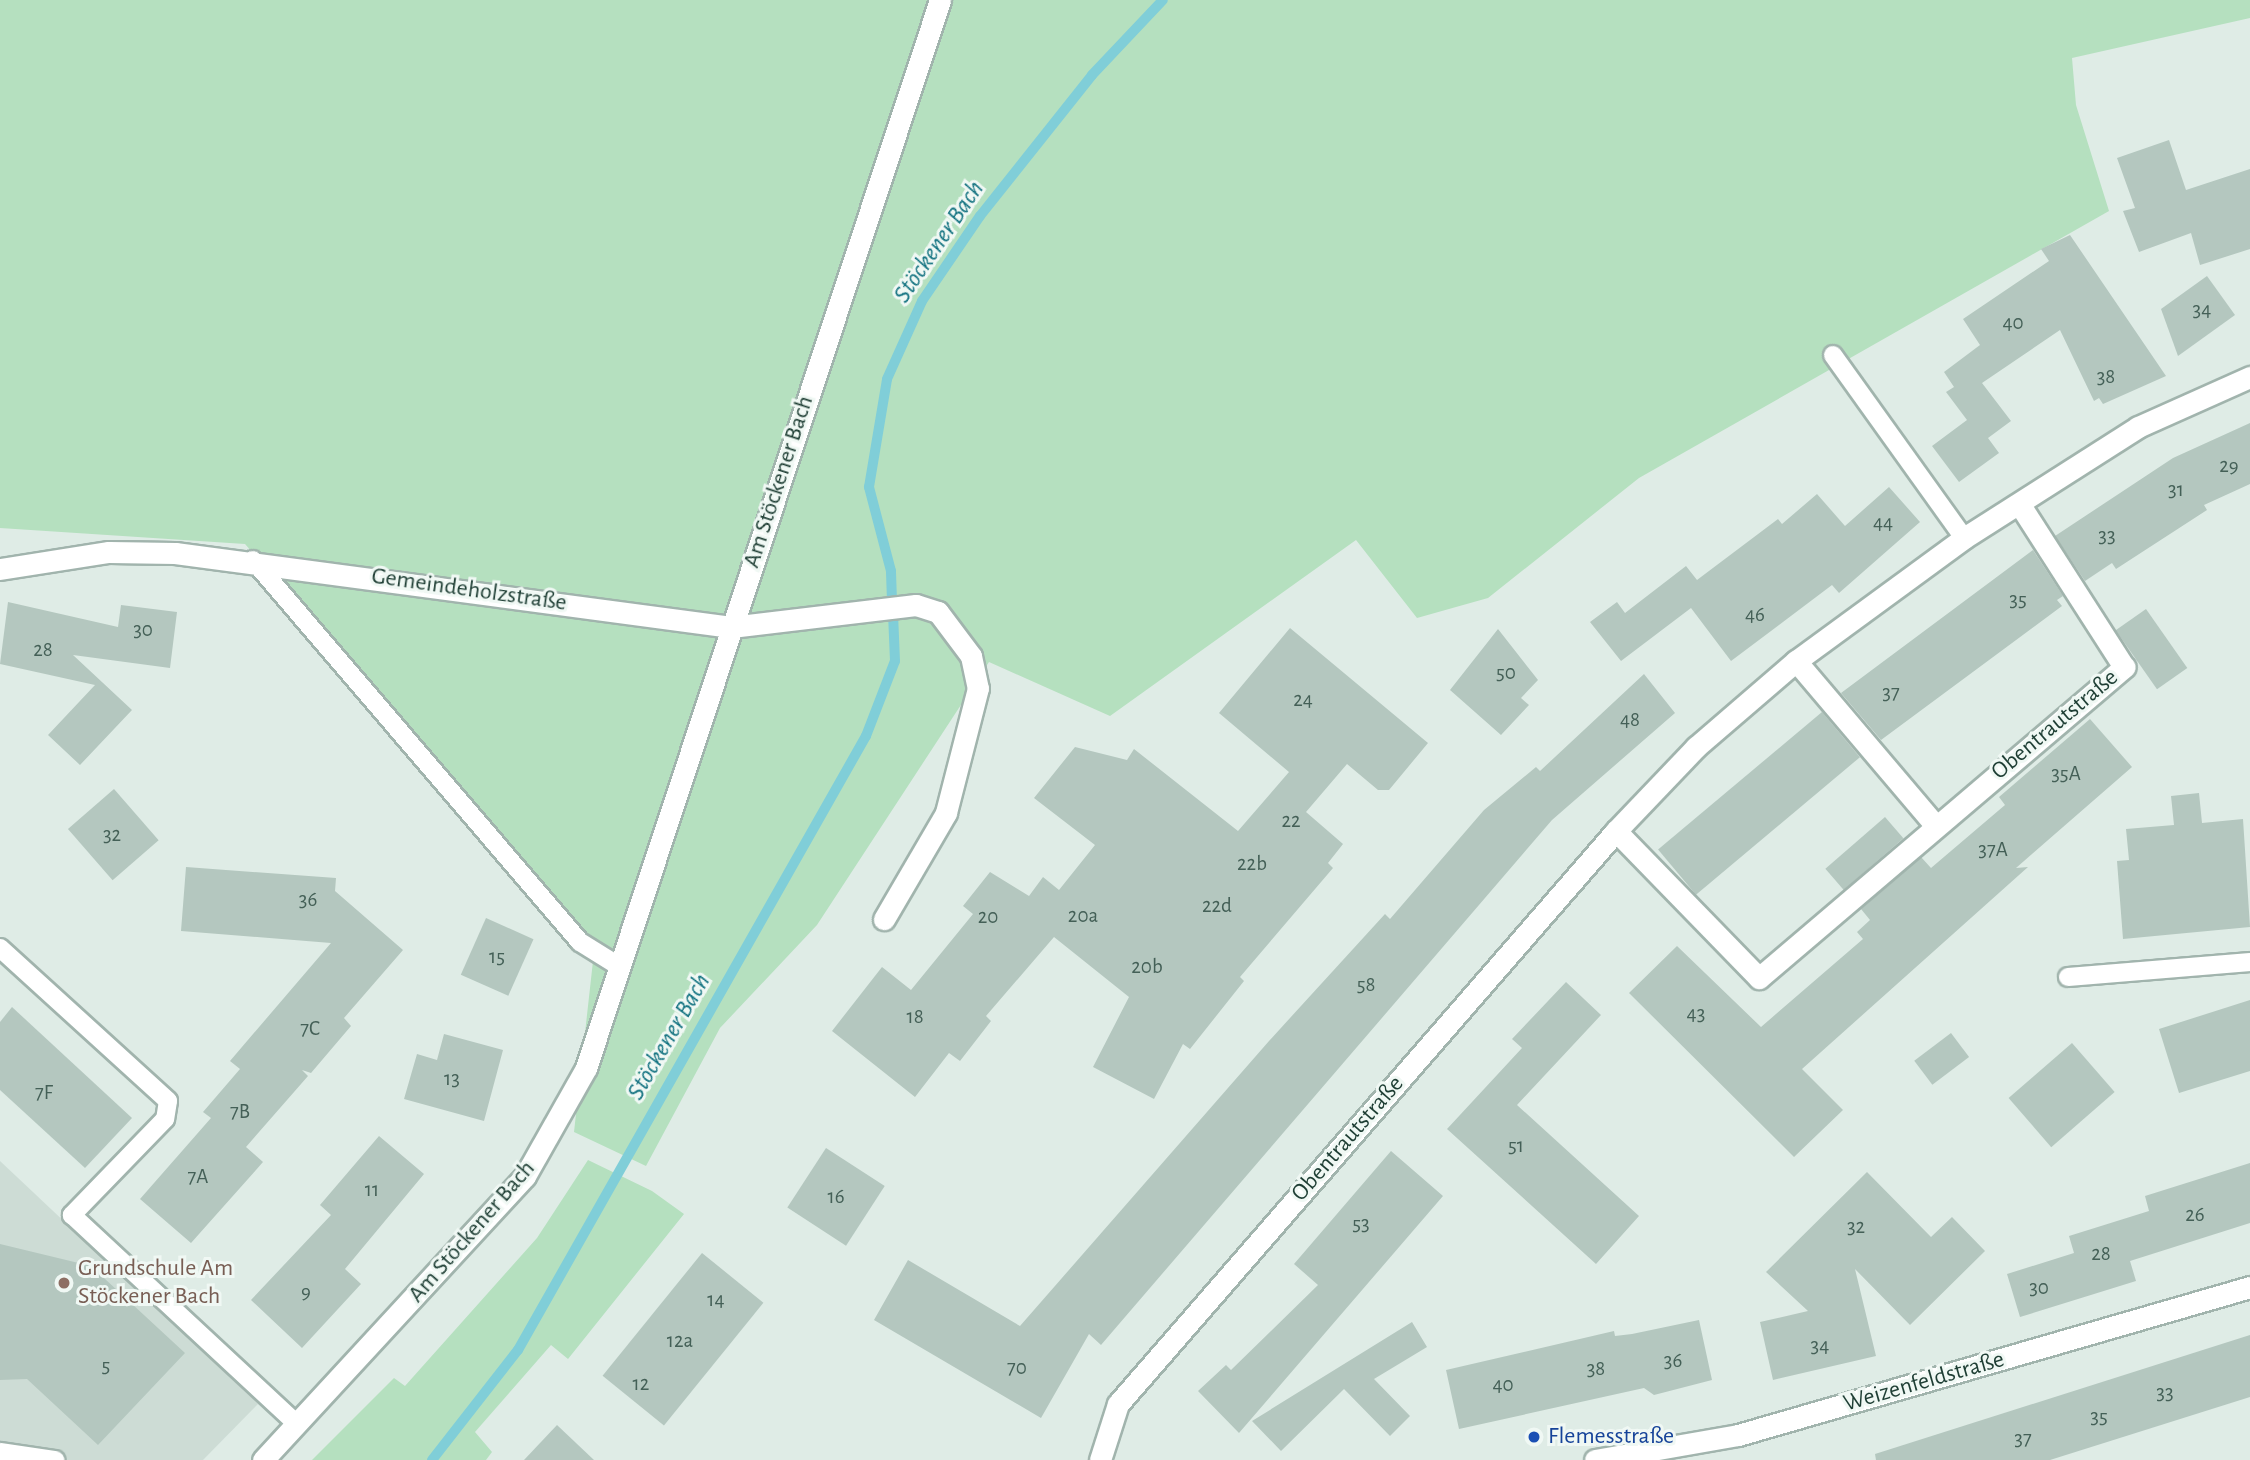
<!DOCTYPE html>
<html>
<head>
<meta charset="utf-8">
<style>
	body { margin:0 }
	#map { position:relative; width:2250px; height:1460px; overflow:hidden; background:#dfece6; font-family:"Alegreya Sans",sans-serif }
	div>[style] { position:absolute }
	.built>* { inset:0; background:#cddcd5 }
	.green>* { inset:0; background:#b5e0bf }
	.stream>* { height:10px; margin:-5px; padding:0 5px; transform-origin:5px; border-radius:5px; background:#80ced8 }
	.building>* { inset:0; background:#b4c7bf; transform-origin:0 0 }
	.roads { filter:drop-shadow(2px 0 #a1b4ad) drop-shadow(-2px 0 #a1b4ad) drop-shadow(0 2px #a1b4ad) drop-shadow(0 -2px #a1b4ad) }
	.lane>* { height:18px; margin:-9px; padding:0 9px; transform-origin:9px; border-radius:9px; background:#fff }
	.street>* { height:21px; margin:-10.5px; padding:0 10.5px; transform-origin:10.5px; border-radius:10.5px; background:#fff }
	.dots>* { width:19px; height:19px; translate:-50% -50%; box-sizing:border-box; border:4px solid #f0f8f4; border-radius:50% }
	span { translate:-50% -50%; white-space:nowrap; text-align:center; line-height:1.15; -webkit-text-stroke:6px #f0f8f4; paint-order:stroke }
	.number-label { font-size:21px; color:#446057 }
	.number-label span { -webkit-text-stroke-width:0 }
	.street-label { font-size:24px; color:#1e3e34 }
	.education-label { font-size:24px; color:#785e54 }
	.left { translate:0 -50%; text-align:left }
	.transit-label { font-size:24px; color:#164399 }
	.water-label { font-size:26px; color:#127280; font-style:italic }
</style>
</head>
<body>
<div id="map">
	<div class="built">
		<i style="clip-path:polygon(0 1161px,258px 1404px,203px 1460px,0 1460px)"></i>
	</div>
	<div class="green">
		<i style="clip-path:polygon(0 0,2250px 0,2250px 18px,2072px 58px,2076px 105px,2109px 211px,1639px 478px,1488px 598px,1417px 618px,1356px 540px,1110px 716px,989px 662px,817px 925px,720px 1028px,646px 1166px,574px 1132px,595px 943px,245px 544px,0 528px)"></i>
		<i style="clip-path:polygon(588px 1160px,652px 1191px,684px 1214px,568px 1359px,551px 1345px,475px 1432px,492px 1452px,486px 1460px,312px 1460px,394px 1378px,405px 1386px,537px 1238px)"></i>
	</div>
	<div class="stream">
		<i style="left:892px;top:601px;width:30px;rotate:-92deg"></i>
		<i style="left:891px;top:571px;width:87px;rotate:-104.7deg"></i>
		<i style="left:869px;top:487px;width:109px;rotate:-80.5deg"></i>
		<i style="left:887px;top:379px;width:85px;rotate:-65.8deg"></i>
		<i style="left:922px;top:301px;width:103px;rotate:-55.7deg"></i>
		<i style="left:980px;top:216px;width:180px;rotate:-51.5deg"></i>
		<i style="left:1092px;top:75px;width:103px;rotate:-46.6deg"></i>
		<i style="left:432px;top:1460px;width:140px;rotate:-52deg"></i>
		<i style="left:518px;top:1350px;width:706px;rotate:-60.46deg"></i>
		<i style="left:866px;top:736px;width:80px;rotate:-68.9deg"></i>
		<i style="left:895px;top:661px;width:47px;rotate:-92.4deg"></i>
	</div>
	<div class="building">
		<i style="clip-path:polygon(2169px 140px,2186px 190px,2250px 169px,2250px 249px,2200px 265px,2191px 233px,2139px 252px,2123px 211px,2135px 208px,2117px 158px)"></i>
		<i style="clip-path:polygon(2070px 235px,2166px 376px,2103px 404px,2099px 398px,2094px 401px,2060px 330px,1982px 383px,2011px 421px,1988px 438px,1999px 453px,1959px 482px,1932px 446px,1967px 420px,1946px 392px,1954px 387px,1944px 372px,1980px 345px,1963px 319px,2049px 261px,2041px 249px)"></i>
		<i style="clip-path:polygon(2207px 276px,2235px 315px,2178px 356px,2161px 309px)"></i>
		<i style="clip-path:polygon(2250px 423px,2250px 484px,2204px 505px,2207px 510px,2116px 569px,2112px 563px,2085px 581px,2055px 536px,2173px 458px)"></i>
		<i style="clip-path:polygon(1889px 487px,1920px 522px,1839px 593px,1832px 585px,1731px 661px,1691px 608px,1621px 661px,1590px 622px,1617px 602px,1625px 613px,1686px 566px,1697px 580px,1778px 519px,1782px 524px,1817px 494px,1845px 526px)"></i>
		<i style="clip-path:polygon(2033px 550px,2063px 596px,2057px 600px,2062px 606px,1881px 740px,1841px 693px)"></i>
		<i style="clip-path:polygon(8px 602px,118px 627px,121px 605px,177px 612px,170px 668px,73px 655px,132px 710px,80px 765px,48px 735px,95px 685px,0 664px)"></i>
		<i style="left:2146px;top:609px;width:72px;height:37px;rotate:55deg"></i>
		<i style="clip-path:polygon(1290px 628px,1428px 743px,1389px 790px,1378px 790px,1347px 764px,1306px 812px,1343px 844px,1328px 863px,1333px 868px,1240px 977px,1244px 981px,1190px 1049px,1183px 1044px,1154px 1099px,1093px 1067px,1129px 997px,1054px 937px,986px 1016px,991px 1021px,960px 1061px,949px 1053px,915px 1097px,832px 1031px,882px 967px,911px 990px,973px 914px,963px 906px,990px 872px,1029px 896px,1043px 877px,1059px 890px,1095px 845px,1034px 798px,1075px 747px,1127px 760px,1134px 749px,1238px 831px,1289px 772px,1219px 713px)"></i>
		<i style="clip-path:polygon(1498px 629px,1538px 680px,1521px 698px,1529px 705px,1501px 735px,1450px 690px)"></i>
		<i style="clip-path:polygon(1644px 674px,1675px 713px,1552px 820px,1101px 1345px,1089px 1334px,1041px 1418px,874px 1320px,908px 1260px,1020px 1326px,1269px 1041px,1385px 914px,1390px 919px,1484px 810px,1536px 767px,1540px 771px)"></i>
		<i style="left:1822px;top:712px;width:59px;height:214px;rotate:50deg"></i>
		<i style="clip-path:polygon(2090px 719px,2132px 767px,2016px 868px,2028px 867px,1802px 1069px,1843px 1110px,1794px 1157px,1629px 993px,1677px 946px,1761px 1027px,1863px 939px,1857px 932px,1870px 920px,1861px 909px,1921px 857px,1931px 868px,2005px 805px,1999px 797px)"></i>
		<i style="left:114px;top:789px;width:68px;height:61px;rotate:49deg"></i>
		<i style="clip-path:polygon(2199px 793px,2202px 823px,2243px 819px,2250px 927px,2123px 939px,2117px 861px,2129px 860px,2126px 829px,2174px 825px,2171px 796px)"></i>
		<i style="left:1885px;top:817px;width:28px;height:79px;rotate:49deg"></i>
		<i style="clip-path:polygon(186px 867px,336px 878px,335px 891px,403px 950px,344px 1018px,351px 1026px,311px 1073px,302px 1070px,308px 1076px,246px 1147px,263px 1162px,191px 1243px,140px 1199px,211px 1118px,203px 1112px,240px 1069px,230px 1061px,331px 943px,181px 931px)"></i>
		<i style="left:486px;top:918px;width:52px;height:62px;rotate:24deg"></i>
		<i style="clip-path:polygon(1566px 982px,1601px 1015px,1517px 1105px,1639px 1216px,1596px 1264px,1447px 1129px,1522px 1048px,1512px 1039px)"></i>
		<i style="clip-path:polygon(2250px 1000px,2250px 1071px,2179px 1093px,2159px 1029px)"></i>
		<i style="clip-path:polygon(12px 1007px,132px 1118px,85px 1168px,0 1090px,0 1022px)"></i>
		<i style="left:1951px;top:1033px;width:30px;height:46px;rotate:53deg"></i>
		<i style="clip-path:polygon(444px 1034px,503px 1050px,484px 1121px,404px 1099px,417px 1054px,437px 1060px)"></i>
		<i style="left:2072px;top:1043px;width:65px;height:84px;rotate:49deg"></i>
		<i style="clip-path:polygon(379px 1136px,424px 1174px,345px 1269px,361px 1284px,302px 1348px,251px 1300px,331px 1215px,320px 1205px)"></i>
		<i style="left:826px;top:1148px;width:70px;height:71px;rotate:33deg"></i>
		<i style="clip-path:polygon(1391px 1151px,1443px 1196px,1239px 1433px,1198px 1391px,1226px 1365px,1231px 1370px,1318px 1285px,1294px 1264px)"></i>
		<i style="clip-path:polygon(2250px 1163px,2250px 1223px,2130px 1261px,2136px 1281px,2020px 1317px,2007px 1274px,2074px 1253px,2069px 1236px,2149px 1211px,2145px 1196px)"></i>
		<i style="clip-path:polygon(1867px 1172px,1931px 1237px,1952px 1217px,1985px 1251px,1910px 1325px,1855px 1269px,1876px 1356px,1773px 1380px,1760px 1322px,1808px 1311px,1766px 1272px)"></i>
		<i style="clip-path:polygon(0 1244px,91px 1266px,185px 1353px,98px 1445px,27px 1379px,0 1380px)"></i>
		<i style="left:702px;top:1253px;width:79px;height:158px;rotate:39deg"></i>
		<i style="clip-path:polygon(1699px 1320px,1712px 1380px,1654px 1395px,1644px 1388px,1459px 1429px,1446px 1370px,1614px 1331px,1615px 1336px,1632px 1334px)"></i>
		<i style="clip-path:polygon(1412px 1322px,1427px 1347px,1374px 1379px,1410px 1416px,1390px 1436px,1344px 1389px,1281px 1451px,1252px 1421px)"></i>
		<i style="clip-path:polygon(2250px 1335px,2250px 1397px,2050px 1460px,1876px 1460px,1875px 1454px)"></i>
		<i style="clip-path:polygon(557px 1425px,594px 1460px,524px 1460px)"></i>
	</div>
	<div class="roads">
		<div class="lane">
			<i style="left:1833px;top:355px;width:225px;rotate:54.4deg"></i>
			<i style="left:253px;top:560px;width:503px;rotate:49.44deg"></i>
			<i style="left:580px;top:942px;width:44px;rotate:31.9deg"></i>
			<i style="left:0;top:948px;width:227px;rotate:42.3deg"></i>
			<i style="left:168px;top:1101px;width:18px;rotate:99deg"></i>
			<i style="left:165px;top:1119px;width:134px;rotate:134.1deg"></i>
			<i style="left:72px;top:1215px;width:307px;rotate:42.9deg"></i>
			<i style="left:2068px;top:977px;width:183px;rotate:-4.7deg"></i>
			<i style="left:0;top:1452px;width:56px;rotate:8.3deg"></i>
		</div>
		<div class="street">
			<i style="left:0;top:569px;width:110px;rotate:-8.9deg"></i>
			<i style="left:109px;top:552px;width:66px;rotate:0.9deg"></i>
			<i style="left:175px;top:553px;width:561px;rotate:7.58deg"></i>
			<i style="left:731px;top:627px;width:186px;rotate:-6.8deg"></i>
			<i style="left:916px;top:605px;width:23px;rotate:18deg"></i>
			<i style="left:938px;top:612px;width:55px;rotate:53.1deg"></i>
			<i style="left:971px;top:656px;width:33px;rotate:78deg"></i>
			<i style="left:978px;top:688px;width:129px;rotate:104.4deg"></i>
			<i style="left:946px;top:813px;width:123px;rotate:120.3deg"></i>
			<i style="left:1796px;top:661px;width:216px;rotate:49.7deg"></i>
			<i style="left:1616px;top:831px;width:205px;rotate:45.8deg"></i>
			<i style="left:1759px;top:978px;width:480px;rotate:-40.4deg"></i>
			<i style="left:2124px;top:667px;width:193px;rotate:-122.7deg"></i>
			<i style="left:263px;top:1460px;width:386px;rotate:-47.3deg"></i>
			<i style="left:525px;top:1176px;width:124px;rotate:-60.5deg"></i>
			<i style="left:586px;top:1068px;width:1125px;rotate:-71.66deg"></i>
			<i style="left:1100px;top:1460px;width:59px;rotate:-72.2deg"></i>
			<i style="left:1118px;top:1404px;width:759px;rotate:-49.01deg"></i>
			<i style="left:1616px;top:831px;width:116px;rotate:-46.4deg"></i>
			<i style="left:1696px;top:747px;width:132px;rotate:-40.7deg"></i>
			<i style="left:1796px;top:661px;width:208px;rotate:-36.2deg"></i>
			<i style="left:1964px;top:538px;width:206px;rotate:-32.5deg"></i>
			<i style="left:2138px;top:427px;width:123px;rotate:-24.1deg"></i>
			<i style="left:1595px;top:1460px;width:145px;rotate:-9.9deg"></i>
			<i style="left:1738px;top:1435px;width:533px;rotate:-16.12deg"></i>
		</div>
	</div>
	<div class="dots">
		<i style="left:64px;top:1283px;background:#8d6e63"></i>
		<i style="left:1534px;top:1437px;background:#1a4fb4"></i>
	</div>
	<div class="number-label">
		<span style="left:2202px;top:310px">34</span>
		<span style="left:2013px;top:323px">40</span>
		<span style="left:2106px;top:377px">38</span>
		<span style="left:2229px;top:466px">29</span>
		<span style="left:2176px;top:490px">31</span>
		<span style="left:1883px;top:523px">44</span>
		<span style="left:2107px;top:536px">33</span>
		<span style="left:2018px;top:600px">35</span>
		<span style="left:1755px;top:615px">46</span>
		<span style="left:143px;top:630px">30</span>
		<span style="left:43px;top:650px">28</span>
		<span style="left:1506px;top:673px">50</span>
		<span style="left:1891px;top:693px">37</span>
		<span style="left:1303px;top:700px">24</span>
		<span style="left:1630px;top:720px">48</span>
		<span style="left:2066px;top:774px">35A</span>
		<span style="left:1291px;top:821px">22</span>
		<span style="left:112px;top:835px">32</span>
		<span style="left:1993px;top:850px">37A</span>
		<span style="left:1252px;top:864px">22b</span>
		<span style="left:308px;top:900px">36</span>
		<span style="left:1217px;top:906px">22d</span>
		<span style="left:1083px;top:916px">20a</span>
		<span style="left:988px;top:917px">20</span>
		<span style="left:497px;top:957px">15</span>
		<span style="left:1147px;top:967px">20b</span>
		<span style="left:1366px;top:985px">58</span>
		<span style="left:1696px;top:1014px">43</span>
		<span style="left:915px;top:1017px">18</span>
		<span style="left:310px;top:1029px">7C</span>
		<span style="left:452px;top:1079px">13</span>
		<span style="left:44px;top:1093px">7F</span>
		<span style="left:240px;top:1112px">7B</span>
		<span style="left:1516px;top:1146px">51</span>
		<span style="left:198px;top:1177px">7A</span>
		<span style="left:372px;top:1190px">11</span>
		<span style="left:836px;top:1197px">16</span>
		<span style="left:2195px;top:1215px">26</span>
		<span style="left:1361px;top:1224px">53</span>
		<span style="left:1856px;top:1227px">32</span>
		<span style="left:2101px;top:1254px">28</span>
		<span style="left:2039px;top:1288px">30</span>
		<span style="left:306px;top:1292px">9</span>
		<span style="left:716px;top:1300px">14</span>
		<span style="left:680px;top:1341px">12a</span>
		<span style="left:1820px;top:1346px">34</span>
		<span style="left:1673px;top:1361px">36</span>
		<span style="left:106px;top:1366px">5</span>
		<span style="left:1017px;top:1368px">70</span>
		<span style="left:1596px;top:1369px">38</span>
		<span style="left:641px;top:1384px">12</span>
		<span style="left:1503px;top:1385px">40</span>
		<span style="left:2165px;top:1393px">33</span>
		<span style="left:2099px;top:1417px">35</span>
		<span style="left:2023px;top:1439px">37</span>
	</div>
	<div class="street-label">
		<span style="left:779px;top:482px;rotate:-72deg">Am Stöckener Bach</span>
		<span style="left:469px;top:590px;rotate:8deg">Gemeindeholzstraße</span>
		<span style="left:2055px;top:725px;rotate:-40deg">Obentrautstraße</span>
		<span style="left:1348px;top:1139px;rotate:-49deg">Obentrautstraße</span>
		<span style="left:472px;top:1232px;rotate:-49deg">Am Stöckener Bach</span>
		<span style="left:1924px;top:1382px;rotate:-16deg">Weizenfeldstraße</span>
	</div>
	<div class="education-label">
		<span class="left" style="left:78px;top:1283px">Grundschule Am<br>Stöckener Bach</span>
	</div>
	<div class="transit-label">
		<span class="left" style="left:1548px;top:1437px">Flemesstraße</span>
	</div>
	<div class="water-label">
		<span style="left:939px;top:242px;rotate:-56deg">Stöckener Bach</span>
		<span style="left:669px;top:1037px;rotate:-60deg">Stöckener Bach</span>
	</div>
</div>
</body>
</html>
